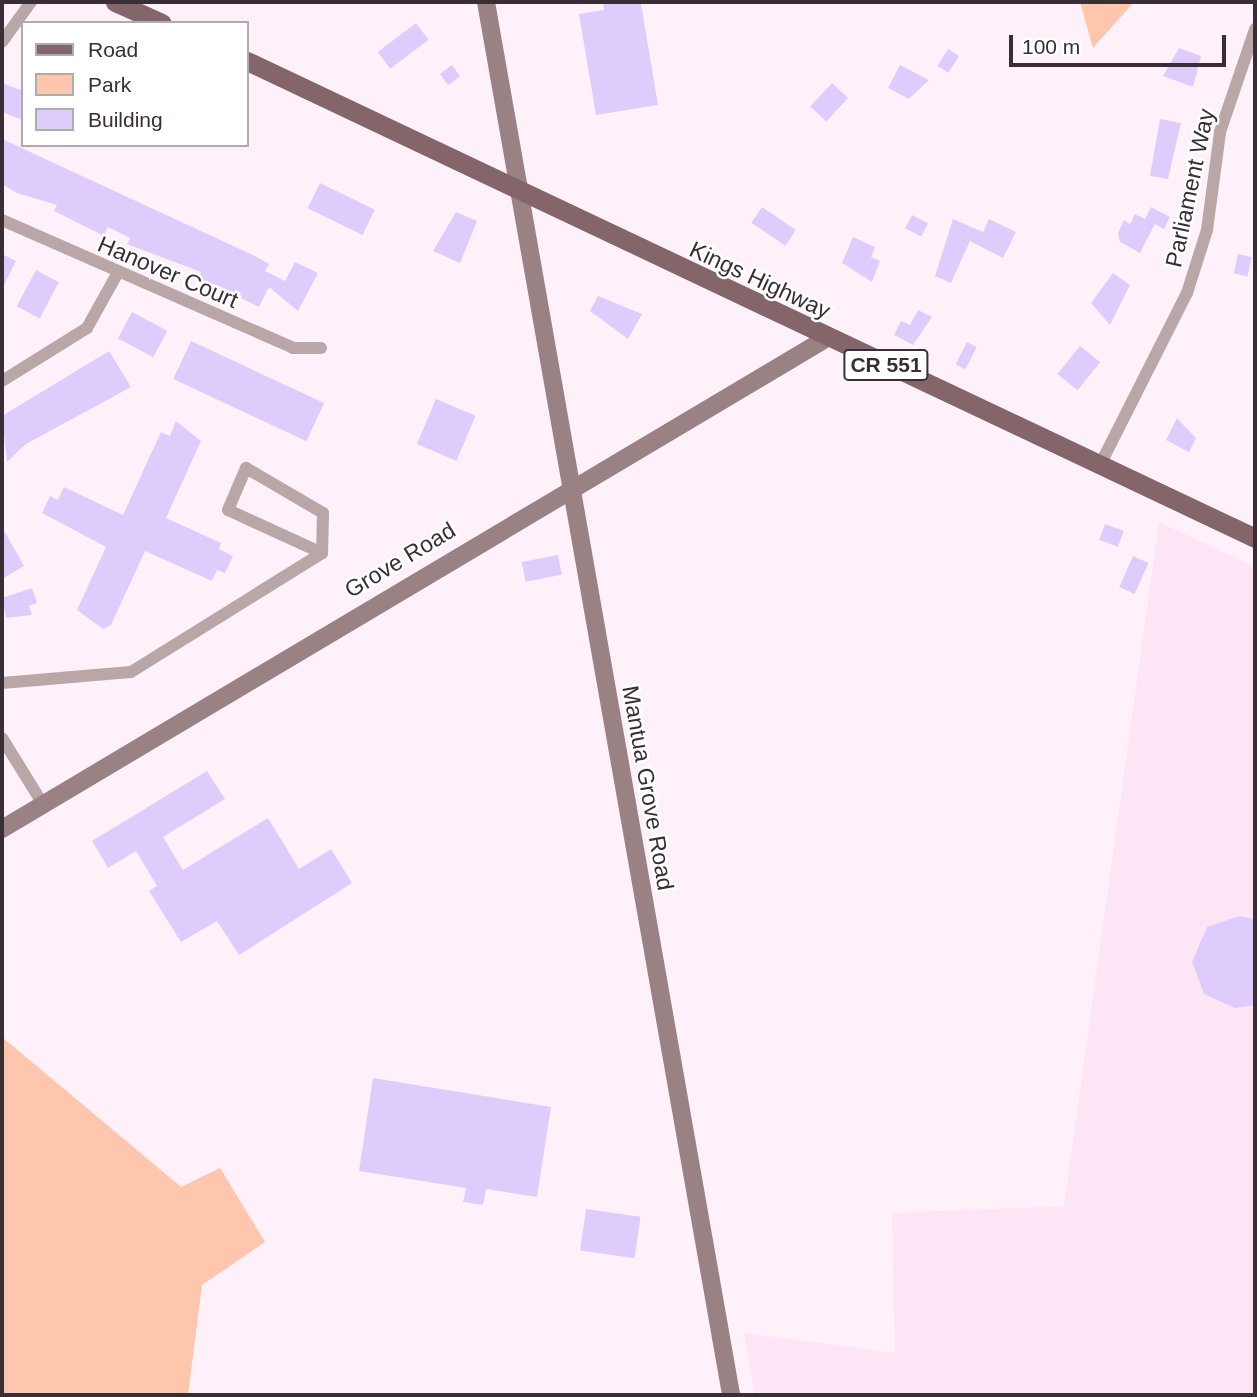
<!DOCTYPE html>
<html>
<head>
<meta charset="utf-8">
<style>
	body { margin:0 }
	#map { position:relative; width:1257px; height:1397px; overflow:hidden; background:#fff1fa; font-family:Helvetica,sans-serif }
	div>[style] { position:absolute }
	.built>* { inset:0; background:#fde5f5 }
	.green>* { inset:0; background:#fec6ac }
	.building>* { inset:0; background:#decdfc; transform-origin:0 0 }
	.street>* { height:12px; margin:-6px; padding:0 6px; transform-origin:6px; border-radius:6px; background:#b9a7a8 }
	.secondary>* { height:18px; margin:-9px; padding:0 9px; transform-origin:9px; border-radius:9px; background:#9a8183 }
	.primary>* { height:19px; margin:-9.5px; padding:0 9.5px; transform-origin:9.5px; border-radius:9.5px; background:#846569 }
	span { translate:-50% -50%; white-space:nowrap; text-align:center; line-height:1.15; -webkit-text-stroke:5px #fff; paint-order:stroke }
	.shield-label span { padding:2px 5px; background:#fff; border:2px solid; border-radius:5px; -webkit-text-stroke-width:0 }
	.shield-label { font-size:21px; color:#392d36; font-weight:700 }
	.street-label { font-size:23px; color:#392d36 }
	.frame { position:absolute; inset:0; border:4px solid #392d36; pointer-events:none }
	.legend { position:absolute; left:21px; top:21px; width:228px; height:126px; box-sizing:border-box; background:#fff; border:2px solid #b0abaf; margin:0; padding:9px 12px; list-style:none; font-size:21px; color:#392d36 }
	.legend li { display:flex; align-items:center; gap:14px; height:35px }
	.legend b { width:35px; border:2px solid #b0abaf }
	.scale { position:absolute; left:1009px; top:35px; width:217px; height:32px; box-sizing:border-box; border:4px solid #392d36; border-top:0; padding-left:9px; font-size:21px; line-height:24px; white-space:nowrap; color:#392d36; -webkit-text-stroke:5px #fff; paint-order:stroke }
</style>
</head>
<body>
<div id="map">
	<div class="built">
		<i style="clip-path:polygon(1159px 522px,1255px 567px,1255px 1395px,755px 1395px,744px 1333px,895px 1353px,892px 1213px,1064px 1206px)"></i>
	</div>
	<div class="green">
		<i style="clip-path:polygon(1080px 2px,1134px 2px,1093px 48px)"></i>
		<i style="clip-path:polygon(2px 1037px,181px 1187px,220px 1168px,265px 1242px,202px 1285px,188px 1395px,2px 1395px)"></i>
	</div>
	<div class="building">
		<i style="clip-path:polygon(603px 2px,641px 4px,658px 105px,596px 115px,579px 14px,604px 10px)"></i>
		<i style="left:416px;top:23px;width:21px;height:48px;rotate:53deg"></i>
		<i style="clip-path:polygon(1179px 48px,1201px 56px,1193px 87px,1163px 76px)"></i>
		<i style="left:948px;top:49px;width:13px;height:20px;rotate:32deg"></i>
		<i style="left:452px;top:65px;width:14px;height:15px;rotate:54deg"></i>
		<i style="clip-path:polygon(900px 65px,929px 80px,909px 99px,888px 88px)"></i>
		<i style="clip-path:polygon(2px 83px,23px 91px,23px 120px,2px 112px)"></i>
		<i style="left:832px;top:83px;width:22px;height:32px;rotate:43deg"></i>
		<i style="clip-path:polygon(1160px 119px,1181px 123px,1168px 179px,1150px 176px)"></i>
		<i style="clip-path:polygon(2px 139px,255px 256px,269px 264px,265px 271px,285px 281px,295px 262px,318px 273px,298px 311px,269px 287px,259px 307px,198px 277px,201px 272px,127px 244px,130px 238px,108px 227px,104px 236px,54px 211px,57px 205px,17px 193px,2px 184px)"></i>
		<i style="left:320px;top:183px;width:61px;height:28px;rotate:26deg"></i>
		<i style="left:762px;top:207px;width:41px;height:19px;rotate:34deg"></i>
		<i style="clip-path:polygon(1151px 207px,1170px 217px,1164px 229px,1155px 224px,1140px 253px,1120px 242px,1118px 233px,1124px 220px,1130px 224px,1135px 214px,1145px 219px)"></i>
		<i style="clip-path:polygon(456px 212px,477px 221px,460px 263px,433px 251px)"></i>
		<i style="left:912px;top:215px;width:18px;height:15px;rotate:27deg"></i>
		<i style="clip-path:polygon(953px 219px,983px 232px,989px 219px,1016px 232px,1003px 258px,970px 241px,951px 283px,935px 276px)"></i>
		<i style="clip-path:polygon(853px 237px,875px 247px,871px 257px,880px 261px,872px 282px,842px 263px)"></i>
		<i style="clip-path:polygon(2px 254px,16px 261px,2px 289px)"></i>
		<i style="left:1238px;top:254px;width:14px;height:20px;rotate:12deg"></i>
		<i style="left:36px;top:270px;width:26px;height:41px;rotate:28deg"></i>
		<i style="clip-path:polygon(1113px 273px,1130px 285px,1110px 325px,1091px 303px)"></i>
		<i style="clip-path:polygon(598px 296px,642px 314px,628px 339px,590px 311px)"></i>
		<i style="clip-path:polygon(918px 310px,932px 317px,913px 345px,894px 335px,901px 321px,910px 325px)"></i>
		<i style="left:132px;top:312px;width:40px;height:30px;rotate:28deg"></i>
		<i style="left:191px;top:341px;width:147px;height:42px;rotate:25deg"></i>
		<i style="left:967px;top:342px;width:11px;height:25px;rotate:27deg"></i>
		<i style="left:1080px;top:346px;width:26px;height:36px;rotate:39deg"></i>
		<i style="clip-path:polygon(109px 351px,131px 387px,26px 444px,7px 462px,2px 416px)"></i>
		<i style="left:436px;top:399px;width:43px;height:49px;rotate:23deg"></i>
		<i style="clip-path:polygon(1177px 418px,1196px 438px,1189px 452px,1166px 440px)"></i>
		<i style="clip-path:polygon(176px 421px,201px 441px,166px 518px,221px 543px,219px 549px,233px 556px,225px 573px,217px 570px,212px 581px,145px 551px,111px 625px,103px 629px,77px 610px,106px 547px,42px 513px,50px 496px,58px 500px,64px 487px,123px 515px,161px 432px,170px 436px)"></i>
		<i style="left:1105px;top:524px;width:20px;height:17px;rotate:20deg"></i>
		<i style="clip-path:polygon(2px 527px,24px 566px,2px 579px)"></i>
		<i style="left:558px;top:555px;width:20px;height:37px;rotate:79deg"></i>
		<i style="left:1133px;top:556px;width:17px;height:34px;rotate:24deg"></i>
		<i style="clip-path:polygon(32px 588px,37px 603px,29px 606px,32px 615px,6px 618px,2px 598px)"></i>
		<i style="clip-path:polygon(207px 771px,225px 799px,163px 837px,183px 870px,268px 818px,299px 869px,331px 849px,352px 883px,239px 955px,217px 921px,181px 942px,149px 891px,157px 886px,136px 851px,108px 868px,92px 841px)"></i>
		<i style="clip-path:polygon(1239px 916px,1255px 919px,1255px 1005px,1235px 1008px,1204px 994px,1192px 962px,1207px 927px)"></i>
		<i style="clip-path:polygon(373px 1078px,551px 1107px,537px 1197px,486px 1189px,483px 1205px,463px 1202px,466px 1188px,359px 1171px)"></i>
		<i style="left:586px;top:1209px;width:55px;height:42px;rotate:8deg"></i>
	</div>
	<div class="street">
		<i style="left:2px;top:42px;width:49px;rotate:-54.1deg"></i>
		<i style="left:2px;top:220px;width:318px;rotate:23.7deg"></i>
		<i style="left:293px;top:348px;width:28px"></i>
		<i style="left:2px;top:381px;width:100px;rotate:-31.9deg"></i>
		<i style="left:87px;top:328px;width:62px;rotate:-60.9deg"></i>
		<i style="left:1100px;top:465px;width:193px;rotate:-63.2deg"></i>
		<i style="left:1187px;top:293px;width:66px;rotate:-72.4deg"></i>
		<i style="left:1207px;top:230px;width:99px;rotate:-82.4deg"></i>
		<i style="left:1220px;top:132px;width:109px;rotate:-71.2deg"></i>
		<i style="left:246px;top:468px;width:89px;rotate:30.3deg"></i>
		<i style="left:323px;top:513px;width:40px;rotate:91.4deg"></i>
		<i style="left:322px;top:553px;width:103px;rotate:-155.4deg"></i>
		<i style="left:228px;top:510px;width:46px;rotate:-66.8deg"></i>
		<i style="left:2px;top:683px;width:129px;rotate:-4.9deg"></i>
		<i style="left:131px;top:672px;width:225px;rotate:-31.9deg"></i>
		<i style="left:2px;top:738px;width:78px;rotate:58.2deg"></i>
	</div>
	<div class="secondary">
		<i style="left:486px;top:2px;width:1414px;rotate:80.02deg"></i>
		<i style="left:2px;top:829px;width:960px;rotate:-30.76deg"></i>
	</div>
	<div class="primary">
		<i style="left:115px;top:2px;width:51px;rotate:24.1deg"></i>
		<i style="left:247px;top:61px;width:1115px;rotate:25.32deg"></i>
	</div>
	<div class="shield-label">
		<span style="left:886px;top:365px">CR 551</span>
	</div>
	<div class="street-label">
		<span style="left:1190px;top:188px;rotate:-78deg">Parliament Way</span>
		<span style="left:168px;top:272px;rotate:23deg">Hanover Court</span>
		<span style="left:760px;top:280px;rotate:25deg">Kings Highway</span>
		<span style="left:400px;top:560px;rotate:-31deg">Grove Road</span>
		<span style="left:648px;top:788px;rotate:80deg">Mantua Grove Road</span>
	</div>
	<div class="frame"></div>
	<ul class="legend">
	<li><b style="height:9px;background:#846569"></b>Road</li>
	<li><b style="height:19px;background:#fec6ac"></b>Park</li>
	<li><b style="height:19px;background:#decdfc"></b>Building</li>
	</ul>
	<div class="scale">100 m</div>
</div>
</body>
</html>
